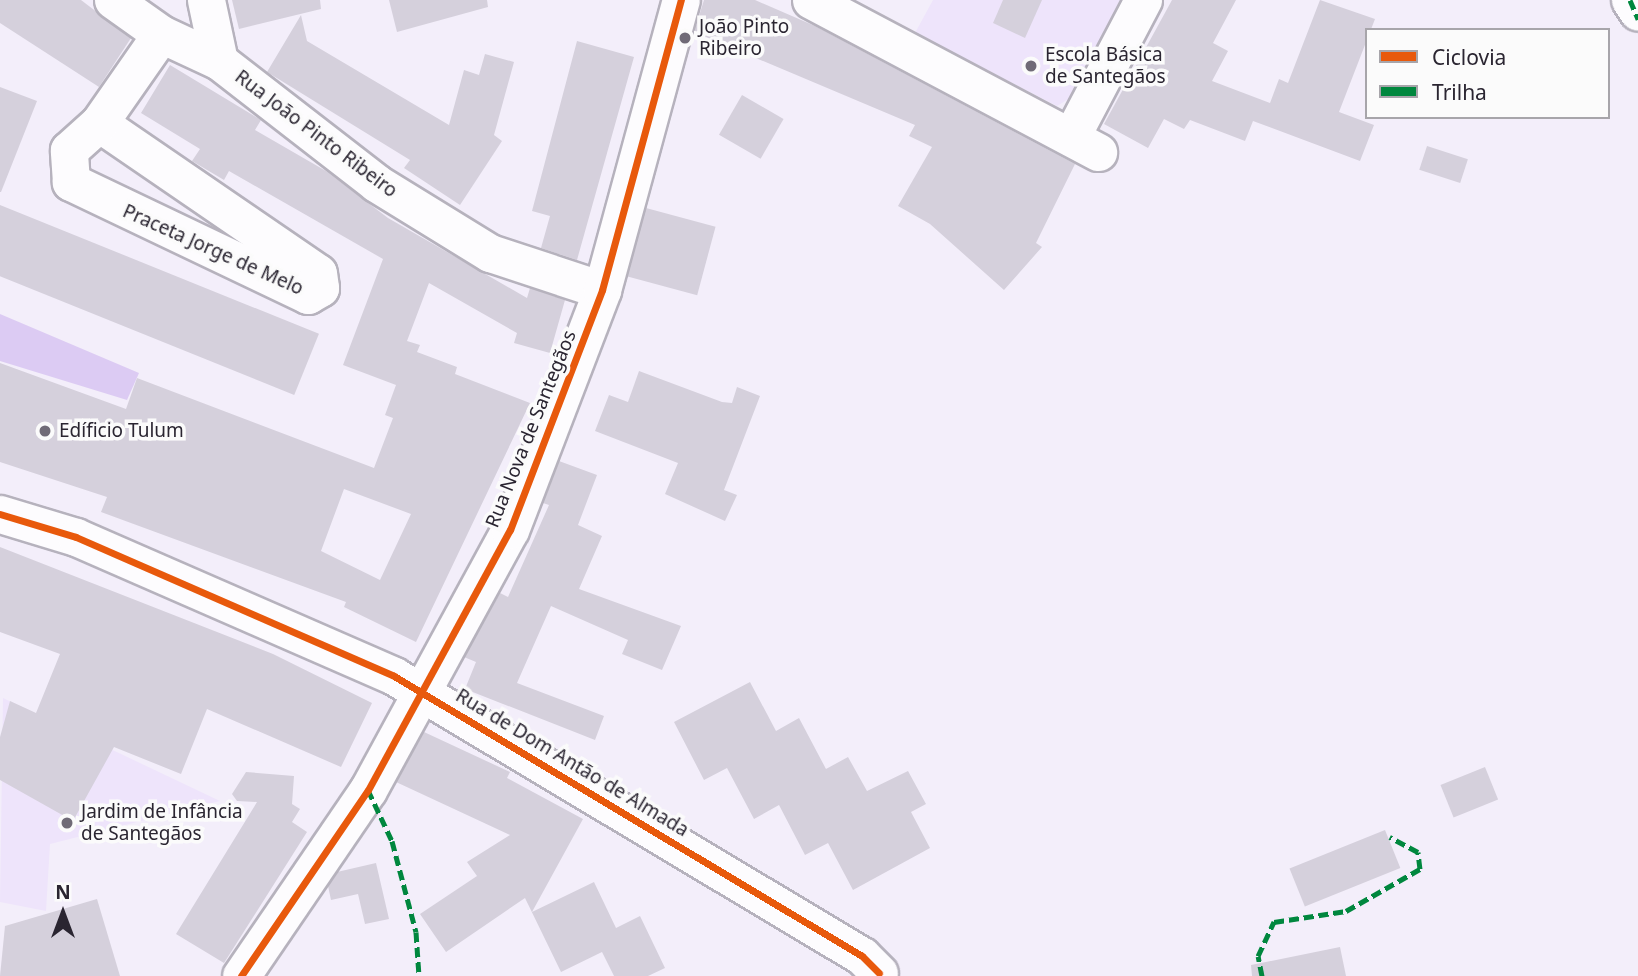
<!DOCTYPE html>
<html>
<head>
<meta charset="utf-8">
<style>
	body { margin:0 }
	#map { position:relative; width:1638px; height:976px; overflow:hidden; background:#f3eefa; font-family:"Noto Sans",sans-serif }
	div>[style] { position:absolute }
	.built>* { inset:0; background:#eee4fb }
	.green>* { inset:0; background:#dccbf3 }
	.building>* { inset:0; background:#d5d0dc; transform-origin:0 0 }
	.roads { filter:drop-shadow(2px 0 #b6b2bd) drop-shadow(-2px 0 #b6b2bd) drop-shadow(0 2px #b6b2bd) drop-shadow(0 -2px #b6b2bd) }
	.minor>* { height:37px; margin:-18.5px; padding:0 18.5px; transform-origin:18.5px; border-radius:18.5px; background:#fdfcfe }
	.quiet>* { height:5px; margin-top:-2.5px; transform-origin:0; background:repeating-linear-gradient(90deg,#00873e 0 10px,transparent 0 15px) }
	.cycleway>* { height:7px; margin:-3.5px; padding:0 3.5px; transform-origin:3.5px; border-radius:3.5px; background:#e8590c }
	.dots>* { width:19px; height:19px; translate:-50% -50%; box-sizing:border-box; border:4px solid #fbfbfb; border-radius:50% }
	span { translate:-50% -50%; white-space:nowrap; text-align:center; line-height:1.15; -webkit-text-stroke:7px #fbfbfb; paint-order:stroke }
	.poi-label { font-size:19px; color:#2a2531 }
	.left { translate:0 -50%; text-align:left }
	.street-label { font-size:19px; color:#2a2531 }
	.legend { position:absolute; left:1365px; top:28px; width:245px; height:91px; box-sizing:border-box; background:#fbfbfb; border:2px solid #a7a5aa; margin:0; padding:9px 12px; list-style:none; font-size:21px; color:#2a2531 }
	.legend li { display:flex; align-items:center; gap:14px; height:35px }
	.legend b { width:35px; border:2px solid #a7a5aa }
	.north { position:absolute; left:28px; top:878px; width:70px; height:70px; -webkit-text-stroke:5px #fbfbfb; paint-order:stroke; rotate:0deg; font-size:19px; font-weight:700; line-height:28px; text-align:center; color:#2a2531 }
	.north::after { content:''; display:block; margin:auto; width:24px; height:32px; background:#2a2531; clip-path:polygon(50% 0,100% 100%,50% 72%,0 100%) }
</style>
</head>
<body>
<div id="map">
	<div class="built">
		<i style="clip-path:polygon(933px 0,1124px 0,1070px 98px,1057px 106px,915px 33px)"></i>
		<i style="clip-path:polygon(3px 698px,220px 801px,50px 844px,46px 911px,0 902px)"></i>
	</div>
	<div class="green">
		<i style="clip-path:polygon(0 314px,139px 373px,127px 400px,0 361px)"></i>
	</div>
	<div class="building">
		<i style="clip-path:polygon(0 0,81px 0,131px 38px,99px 87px,0 23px)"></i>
		<i style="clip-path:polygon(232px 0,320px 0,321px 9px,239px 29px)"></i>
		<i style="clip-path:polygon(389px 0,487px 0,488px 7px,397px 32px)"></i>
		<i style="clip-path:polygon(704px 0,755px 0,815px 26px,1075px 164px,1036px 243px,1042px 247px,1004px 290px,930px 224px,898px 206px,932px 147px,909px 136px,915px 125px,694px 32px)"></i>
		<i style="clip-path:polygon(1003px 0,1042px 0,1025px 38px,993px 23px)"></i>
		<i style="clip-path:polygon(1172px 0,1236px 0,1213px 43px,1228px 51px,1212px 81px,1270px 103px,1279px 79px,1288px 83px,1320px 0,1375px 19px,1339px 112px,1374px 125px,1360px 161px,1253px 121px,1245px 141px,1190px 120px,1184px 129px,1164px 119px,1148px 148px,1104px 124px)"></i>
		<i style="clip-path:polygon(301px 15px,307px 41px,449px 125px,464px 70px,479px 75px,485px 54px,514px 62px,494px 135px,502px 141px,460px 205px,404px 168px,410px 160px,267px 72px)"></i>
		<i style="clip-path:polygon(577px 41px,634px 57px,577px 260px,541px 248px,550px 216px,532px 211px)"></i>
		<i style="clip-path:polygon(evenodd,170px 65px,261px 120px,255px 130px,326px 171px,388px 218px,527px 298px,530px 288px,565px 300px,550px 353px,514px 343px,517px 333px,429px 283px,407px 341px,420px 345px,417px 352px,457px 367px,455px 374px,530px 403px,416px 642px,344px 607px,346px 602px,101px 512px,107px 497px,0 462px,0 363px,126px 409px,137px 378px,374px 468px,393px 418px,385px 415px,396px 385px,343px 365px,383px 259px,229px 171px,224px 180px,192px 161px,200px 149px,141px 113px,170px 65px,344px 489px,411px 514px,380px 580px,321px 551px,344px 489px)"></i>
		<i style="clip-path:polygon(0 87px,37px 101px,1px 192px,0 192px)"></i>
		<i style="left:742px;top:95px;width:48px;height:46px;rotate:30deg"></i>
		<i style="left:1427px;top:146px;width:43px;height:25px;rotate:18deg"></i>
		<i style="left:0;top:205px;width:344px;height:66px;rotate:22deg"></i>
		<i style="left:646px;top:208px;width:72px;height:71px;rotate:15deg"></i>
		<i style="clip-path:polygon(639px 371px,722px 402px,732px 403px,737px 387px,760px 396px,724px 490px,737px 495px,725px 521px,665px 494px,678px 463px,595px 431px,609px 395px,628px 402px)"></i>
		<i style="clip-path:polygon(559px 461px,597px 475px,578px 525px,602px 536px,579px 589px,681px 626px,662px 670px,622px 654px,628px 640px,551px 606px,517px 683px,604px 716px,595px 740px,465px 689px,476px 662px,464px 657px,500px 593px,508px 597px,549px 505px,543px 503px)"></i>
		<i style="clip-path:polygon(0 547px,273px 654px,372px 703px,341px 767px,207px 709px,181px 774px,114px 747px,73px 821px,0 780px,0 737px,10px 701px,36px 713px,60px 654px,0 632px)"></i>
		<i style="clip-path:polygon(750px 682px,776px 731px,799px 718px,826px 769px,848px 757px,867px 791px,908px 771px,926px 804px,911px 812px,930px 848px,853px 890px,828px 843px,805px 855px,779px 805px,754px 819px,727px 768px,704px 780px,674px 722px)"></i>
		<i style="clip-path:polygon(424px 732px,510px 772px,507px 778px,583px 819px,532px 912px,594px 882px,616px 928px,640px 916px,665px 968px,648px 976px,614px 976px,602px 952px,561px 972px,525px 898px,446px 952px,420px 914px,477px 876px,467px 862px,510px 835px,396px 782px)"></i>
		<i style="left:1485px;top:767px;width:35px;height:48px;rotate:68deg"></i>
		<i style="clip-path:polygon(246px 772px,294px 776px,292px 804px,300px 809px,292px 822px,307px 832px,224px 963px,176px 934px,257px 802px,237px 801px,232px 794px)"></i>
		<i style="left:1385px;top:830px;width:41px;height:103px;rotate:68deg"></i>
		<i style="clip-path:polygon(376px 863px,389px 919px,365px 924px,358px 894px,331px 900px,328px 886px,337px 872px)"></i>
		<i style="clip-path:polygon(97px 899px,120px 976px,0 976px,5px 926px)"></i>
		<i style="clip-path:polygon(1340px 947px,1346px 976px,1252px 976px,1251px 965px)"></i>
	</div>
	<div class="roads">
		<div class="minor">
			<i style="left:113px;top:0;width:59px;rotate:35.3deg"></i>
			<i style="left:161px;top:34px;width:64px;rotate:25deg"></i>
			<i style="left:219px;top:61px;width:199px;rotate:37.8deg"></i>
			<i style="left:376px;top:183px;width:134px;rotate:31.6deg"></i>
			<i style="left:490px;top:253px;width:118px;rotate:18.3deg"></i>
			<i style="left:206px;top:0;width:62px;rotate:78deg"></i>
			<i style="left:811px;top:0;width:325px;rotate:27.9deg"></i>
			<i style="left:1630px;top:0;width:14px;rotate:56deg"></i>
			<i style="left:99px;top:123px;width:265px;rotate:34.4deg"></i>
			<i style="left:318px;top:273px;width:15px;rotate:82deg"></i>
			<i style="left:320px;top:288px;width:14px;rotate:150deg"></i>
			<i style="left:308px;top:295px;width:263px;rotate:-154.5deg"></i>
			<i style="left:71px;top:182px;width:32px;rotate:-94deg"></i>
			<i style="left:69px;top:150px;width:40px;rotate:-42deg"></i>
			<i style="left:99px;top:123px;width:108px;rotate:-55.1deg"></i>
			<i style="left:1071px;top:137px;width:155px;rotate:-62.3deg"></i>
			<i style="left:0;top:514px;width:79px;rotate:16.8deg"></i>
			<i style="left:76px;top:537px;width:347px;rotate:23.6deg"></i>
			<i style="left:394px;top:676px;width:545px;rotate:30.89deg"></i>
			<i style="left:862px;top:956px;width:24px;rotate:45deg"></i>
			<i style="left:241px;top:976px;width:225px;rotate:-55.7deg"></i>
			<i style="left:368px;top:790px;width:296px;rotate:-61.4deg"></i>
			<i style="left:510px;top:530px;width:257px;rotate:-69deg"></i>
			<i style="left:602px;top:290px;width:301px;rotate:-74.8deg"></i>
		</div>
	</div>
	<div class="quiet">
		<i style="left:1630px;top:0;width:21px;rotate:67deg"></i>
		<i style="left:368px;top:790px;width:56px;rotate:64.8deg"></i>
		<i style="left:392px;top:841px;width:94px;rotate:75.2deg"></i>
		<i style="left:416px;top:932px;width:44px;rotate:86.1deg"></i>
		<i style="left:1262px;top:976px;width:20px;rotate:-101deg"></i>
		<i style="left:1258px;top:956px;width:38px;rotate:-65deg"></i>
		<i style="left:1274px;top:922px;width:73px;rotate:-8.7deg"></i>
		<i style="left:1346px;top:911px;width:85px;rotate:-29.6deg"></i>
		<i style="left:1420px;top:869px;width:17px;rotate:-97deg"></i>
		<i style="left:1418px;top:852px;width:32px;rotate:-152deg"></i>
	</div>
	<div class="cycleway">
		<i style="left:0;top:514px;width:79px;rotate:16.8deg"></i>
		<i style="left:76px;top:537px;width:347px;rotate:23.6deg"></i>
		<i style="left:394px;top:676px;width:545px;rotate:30.89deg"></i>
		<i style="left:862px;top:956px;width:24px;rotate:45deg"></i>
		<i style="left:241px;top:976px;width:225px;rotate:-55.7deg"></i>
		<i style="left:368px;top:790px;width:296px;rotate:-61.4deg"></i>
		<i style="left:510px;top:530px;width:257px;rotate:-69deg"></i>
		<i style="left:602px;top:290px;width:301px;rotate:-74.8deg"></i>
	</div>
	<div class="dots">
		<i style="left:685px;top:38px;background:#706b77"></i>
		<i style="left:1031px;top:66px;background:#706b77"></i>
		<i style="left:45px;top:431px;background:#706b77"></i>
		<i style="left:67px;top:823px;background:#706b77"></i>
	</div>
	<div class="poi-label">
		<span class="left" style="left:699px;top:38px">João Pinto<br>Ribeiro</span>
		<span class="left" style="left:1045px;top:66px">Escola Básica<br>de Santegãos</span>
		<span class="left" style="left:59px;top:431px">Edíficio Tulum</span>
		<span class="left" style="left:81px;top:823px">Jardim de Infância<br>de Santegãos</span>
	</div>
	<div class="street-label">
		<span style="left:316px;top:134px;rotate:37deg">Rua João Pinto Ribeiro</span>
		<span style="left:213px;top:250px;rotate:24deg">Praceta Jorge de Melo</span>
		<span style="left:531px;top:429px;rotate:-68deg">Rua Nova de Santegãos</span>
		<span style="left:572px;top:763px;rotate:31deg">Rua de Dom Antão de Almada</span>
	</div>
	<ul class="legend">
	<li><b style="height:9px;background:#e8590c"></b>Ciclovia</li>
	<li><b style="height:9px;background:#00873e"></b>Trilha</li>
	</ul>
	<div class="north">N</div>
</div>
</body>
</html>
